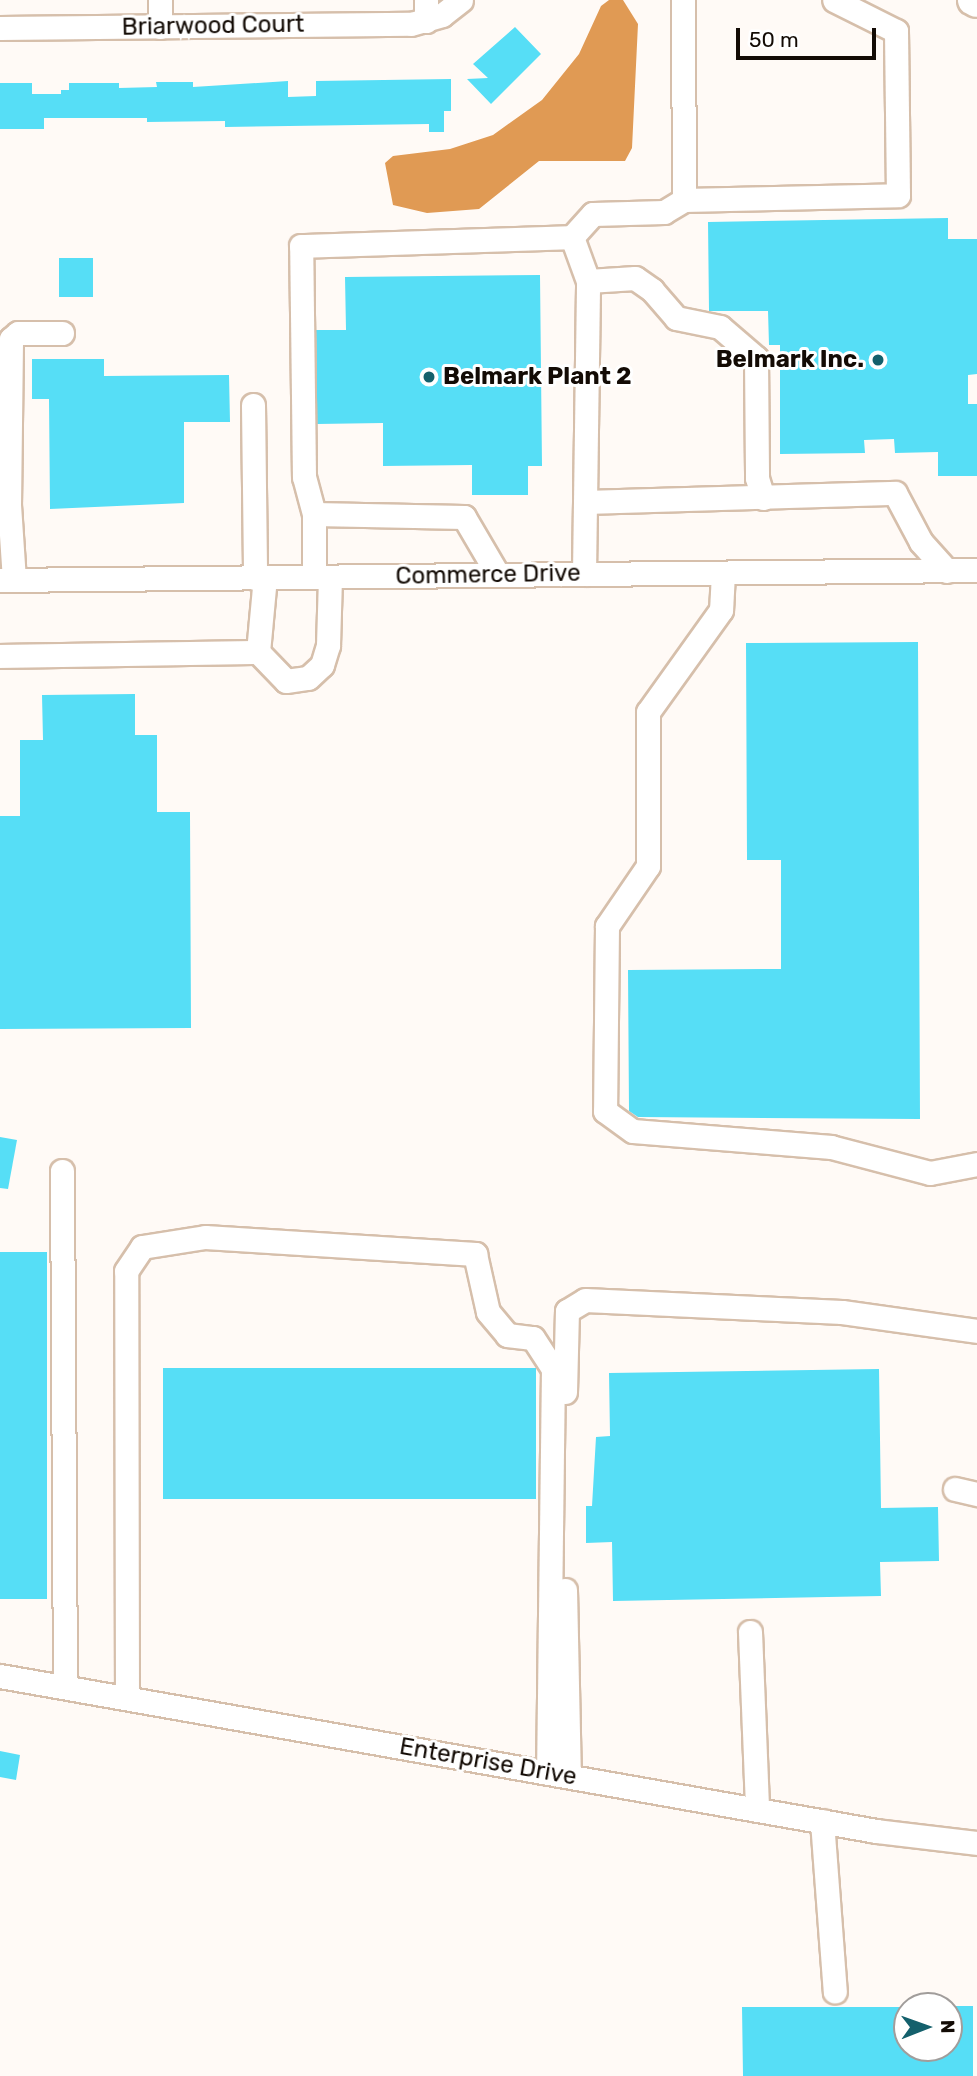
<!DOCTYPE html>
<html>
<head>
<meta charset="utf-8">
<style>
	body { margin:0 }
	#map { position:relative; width:977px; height:2076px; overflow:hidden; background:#fffaf6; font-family:Rubik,sans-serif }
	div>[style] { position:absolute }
	.water>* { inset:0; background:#e09a54 }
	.building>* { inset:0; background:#56def6; transform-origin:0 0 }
	.roads { filter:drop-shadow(2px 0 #d6bfab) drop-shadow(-2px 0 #d6bfab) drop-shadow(0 2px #d6bfab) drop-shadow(0 -2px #d6bfab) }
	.minor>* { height:23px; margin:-11.5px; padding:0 11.5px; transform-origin:11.5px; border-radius:11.5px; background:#fff }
	.major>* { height:30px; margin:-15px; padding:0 15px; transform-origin:15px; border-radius:15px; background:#fff }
	.dots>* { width:19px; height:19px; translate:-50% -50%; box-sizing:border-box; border:4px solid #fff; border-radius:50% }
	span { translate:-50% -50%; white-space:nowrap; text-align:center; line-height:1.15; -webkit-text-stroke:6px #fff; paint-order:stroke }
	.street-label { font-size:24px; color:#130b05 }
	.poi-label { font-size:24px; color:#130b05; font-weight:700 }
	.right { translate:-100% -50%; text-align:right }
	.left { translate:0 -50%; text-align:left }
	.north { position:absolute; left:893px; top:1992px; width:70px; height:70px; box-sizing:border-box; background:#fff; border:2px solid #a19d9b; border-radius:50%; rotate:89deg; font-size:19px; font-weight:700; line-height:28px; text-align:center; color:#130b05 }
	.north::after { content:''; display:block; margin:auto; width:24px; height:32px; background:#14606c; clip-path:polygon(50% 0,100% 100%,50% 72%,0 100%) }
	.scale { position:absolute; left:736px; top:28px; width:140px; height:32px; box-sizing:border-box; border:4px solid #130b05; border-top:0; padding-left:9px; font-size:21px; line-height:24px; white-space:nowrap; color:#130b05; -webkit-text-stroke:5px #fff; paint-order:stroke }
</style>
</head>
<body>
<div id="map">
	<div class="water">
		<i style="clip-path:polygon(609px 0,623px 0,638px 24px,632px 148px,625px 161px,539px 161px,479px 209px,427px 213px,393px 205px,385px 163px,393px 156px,450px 149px,493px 135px,542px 100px,579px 54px,601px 6px)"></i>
	</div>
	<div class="building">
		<i style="clip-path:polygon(515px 27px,541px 54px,491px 104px,467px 79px,488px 78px,473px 64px)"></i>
		<i style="clip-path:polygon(451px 79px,451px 111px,444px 111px,444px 132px,429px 132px,429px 124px,225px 127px,225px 121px,147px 122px,147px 118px,44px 118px,44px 129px,0 129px,0 83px,32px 83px,32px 94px,61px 94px,61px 90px,69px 90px,69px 83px,119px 83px,119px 88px,157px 87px,156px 82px,193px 82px,193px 87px,288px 81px,288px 97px,316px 96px,316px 81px)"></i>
		<i style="clip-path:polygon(948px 218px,948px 239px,977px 239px,977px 374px,968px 375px,968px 404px,977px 404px,977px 476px,938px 476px,938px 452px,895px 453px,894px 439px,864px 440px,865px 453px,780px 454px,780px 345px,769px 345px,768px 311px,709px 311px,708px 222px)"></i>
		<i style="left:93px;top:258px;width:39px;height:34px;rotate:90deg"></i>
		<i style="clip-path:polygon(540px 275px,542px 466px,528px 466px,528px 495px,472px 495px,472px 465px,383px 466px,383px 423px,317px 424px,316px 330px,346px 330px,345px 277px)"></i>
		<i style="clip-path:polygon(32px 359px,104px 359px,104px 376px,229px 375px,230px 422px,184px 422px,184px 503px,50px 509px,49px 399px,32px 399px)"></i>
		<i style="clip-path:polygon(918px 642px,920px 1119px,638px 1117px,629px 1111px,628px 970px,781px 969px,781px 860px,747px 860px,746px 643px)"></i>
		<i style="clip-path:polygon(135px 694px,135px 735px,157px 735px,157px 812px,190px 812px,191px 1028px,0 1029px,0 816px,20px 816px,20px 740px,43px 740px,42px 695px)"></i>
		<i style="clip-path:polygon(0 1137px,17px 1140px,8px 1189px,0 1188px)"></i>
		<i style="left:47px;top:1252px;width:347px;height:47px;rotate:90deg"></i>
		<i style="left:536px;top:1368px;width:131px;height:373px;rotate:90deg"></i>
		<i style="clip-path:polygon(879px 1369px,881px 1508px,938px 1507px,939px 1561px,880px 1562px,881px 1596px,613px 1601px,612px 1542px,586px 1543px,586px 1506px,592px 1506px,596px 1437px,610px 1436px,609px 1373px)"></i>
		<i style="clip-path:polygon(0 1751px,20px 1755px,16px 1780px,0 1777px)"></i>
		<i style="clip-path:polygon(949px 2006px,973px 2006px,973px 2076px,743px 2076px,742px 2007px,907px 2007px,907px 2048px,949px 2048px)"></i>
	</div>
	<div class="roads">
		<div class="minor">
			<i style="left:160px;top:0;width:27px;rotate:90deg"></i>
			<i style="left:426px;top:0;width:21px;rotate:90deg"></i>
			<i style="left:0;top:28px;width:411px;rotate:-0.6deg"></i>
			<i style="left:411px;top:24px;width:32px;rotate:-16deg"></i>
			<i style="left:442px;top:15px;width:24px;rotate:-38deg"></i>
			<i style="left:684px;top:200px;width:214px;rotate:-1.3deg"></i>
			<i style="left:898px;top:195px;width:164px;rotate:-90.7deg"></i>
			<i style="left:896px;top:31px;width:69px;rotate:-153.4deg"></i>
			<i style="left:572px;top:237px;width:31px;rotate:-48deg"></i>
			<i style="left:593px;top:214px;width:71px;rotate:-1.6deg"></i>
			<i style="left:664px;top:212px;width:23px;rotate:-31deg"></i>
			<i style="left:684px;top:200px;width:200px;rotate:-90.3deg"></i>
			<i style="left:253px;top:405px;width:173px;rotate:89.3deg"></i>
			<i style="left:588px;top:502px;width:307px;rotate:-1.7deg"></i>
			<i style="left:895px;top:493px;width:55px;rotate:62deg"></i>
			<i style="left:921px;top:542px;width:39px;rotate:48deg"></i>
			<i style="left:314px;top:514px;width:150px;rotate:1.1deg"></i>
			<i style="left:464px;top:517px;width:67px;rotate:59.6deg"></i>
			<i style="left:723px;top:573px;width:37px;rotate:93deg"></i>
			<i style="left:721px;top:610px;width:125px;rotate:125.6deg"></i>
			<i style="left:648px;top:712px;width:154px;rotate:90deg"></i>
			<i style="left:648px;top:866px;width:73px;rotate:124.3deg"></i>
			<i style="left:607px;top:926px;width:185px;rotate:90.6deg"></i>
			<i style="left:605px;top:1111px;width:34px;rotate:36deg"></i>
			<i style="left:633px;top:1131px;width:199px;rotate:4.6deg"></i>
			<i style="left:831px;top:1147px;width:102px;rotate:14.7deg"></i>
			<i style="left:930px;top:1173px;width:48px;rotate:-10.8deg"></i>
			<i style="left:584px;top:574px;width:293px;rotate:-89.2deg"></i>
			<i style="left:588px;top:281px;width:47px;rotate:-3.7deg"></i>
			<i style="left:635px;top:278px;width:21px;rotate:35deg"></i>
			<i style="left:652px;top:290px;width:37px;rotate:49deg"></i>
			<i style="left:676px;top:318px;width:45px;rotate:11.6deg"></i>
			<i style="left:720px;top:327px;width:48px;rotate:40.7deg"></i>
			<i style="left:756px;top:358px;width:120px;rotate:89.5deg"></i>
			<i style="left:757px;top:478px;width:21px;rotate:73deg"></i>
			<i style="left:314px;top:577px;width:63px;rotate:-90deg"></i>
			<i style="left:314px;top:514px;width:38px;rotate:-105deg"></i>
			<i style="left:304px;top:477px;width:231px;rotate:-90.7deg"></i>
			<i style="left:301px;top:246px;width:271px;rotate:-1.9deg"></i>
			<i style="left:572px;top:237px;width:47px;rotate:70deg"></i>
			<i style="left:0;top:580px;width:977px;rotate:-0.59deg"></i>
			<i style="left:14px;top:580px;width:75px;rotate:-93.8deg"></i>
			<i style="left:9px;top:505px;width:166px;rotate:-89.3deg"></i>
			<i style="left:11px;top:339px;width:9px;rotate:-41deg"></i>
			<i style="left:18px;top:333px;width:44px"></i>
			<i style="left:258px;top:652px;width:40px;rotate:46deg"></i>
			<i style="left:286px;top:681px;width:22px;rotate:-8deg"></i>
			<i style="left:308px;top:678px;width:19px;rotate:-43deg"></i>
			<i style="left:322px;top:665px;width:21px;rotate:-73deg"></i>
			<i style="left:328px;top:645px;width:68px;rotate:-88.3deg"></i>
			<i style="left:0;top:656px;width:258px;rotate:-0.9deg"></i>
			<i style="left:258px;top:652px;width:75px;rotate:-84.7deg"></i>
			<i style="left:62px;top:1171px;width:516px;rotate:89.67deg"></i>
			<i style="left:565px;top:1392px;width:81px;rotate:-88.6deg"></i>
			<i style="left:567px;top:1311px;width:21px;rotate:-31deg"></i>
			<i style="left:585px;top:1300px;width:257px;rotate:2.7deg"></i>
			<i style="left:842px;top:1312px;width:136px;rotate:8deg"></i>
			<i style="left:955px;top:1489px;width:23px;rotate:13deg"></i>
			<i style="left:565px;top:1590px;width:186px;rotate:88.8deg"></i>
			<i style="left:750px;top:1632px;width:178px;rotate:87.7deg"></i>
			<i style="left:0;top:1676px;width:890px;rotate:10.03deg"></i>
			<i style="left:876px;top:1831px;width:102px;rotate:6.8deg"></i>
			<i style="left:127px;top:1698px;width:427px;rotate:-90.1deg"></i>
			<i style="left:126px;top:1271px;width:29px;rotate:-56deg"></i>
			<i style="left:142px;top:1247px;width:64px;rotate:-9deg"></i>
			<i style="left:205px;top:1237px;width:271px;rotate:3.6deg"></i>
			<i style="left:475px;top:1254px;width:59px;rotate:77.4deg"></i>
			<i style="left:488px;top:1312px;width:30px;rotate:50deg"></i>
			<i style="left:507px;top:1335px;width:26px;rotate:7deg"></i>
			<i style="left:533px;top:1338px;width:37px;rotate:57deg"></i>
			<i style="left:553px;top:1369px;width:404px;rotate:90.7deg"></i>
			<i style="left:822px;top:1821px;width:171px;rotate:85.7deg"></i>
		</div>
		<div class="major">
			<i style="left:973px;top:0;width:4px;rotate:27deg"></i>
		</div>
	</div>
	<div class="dots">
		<i style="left:878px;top:360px;background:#14606c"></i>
		<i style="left:429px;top:377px;background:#14606c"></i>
	</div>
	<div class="street-label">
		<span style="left:213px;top:26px;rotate:-1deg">Briarwood Court</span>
		<span style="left:488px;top:575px;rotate:-1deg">Commerce Drive</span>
		<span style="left:488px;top:1762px;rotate:10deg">Enterprise Drive</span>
	</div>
	<div class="poi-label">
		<span class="right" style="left:864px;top:360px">Belmark Inc.</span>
		<span class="left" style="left:443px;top:377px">Belmark Plant 2</span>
	</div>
	<div class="north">N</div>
	<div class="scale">50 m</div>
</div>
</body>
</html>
